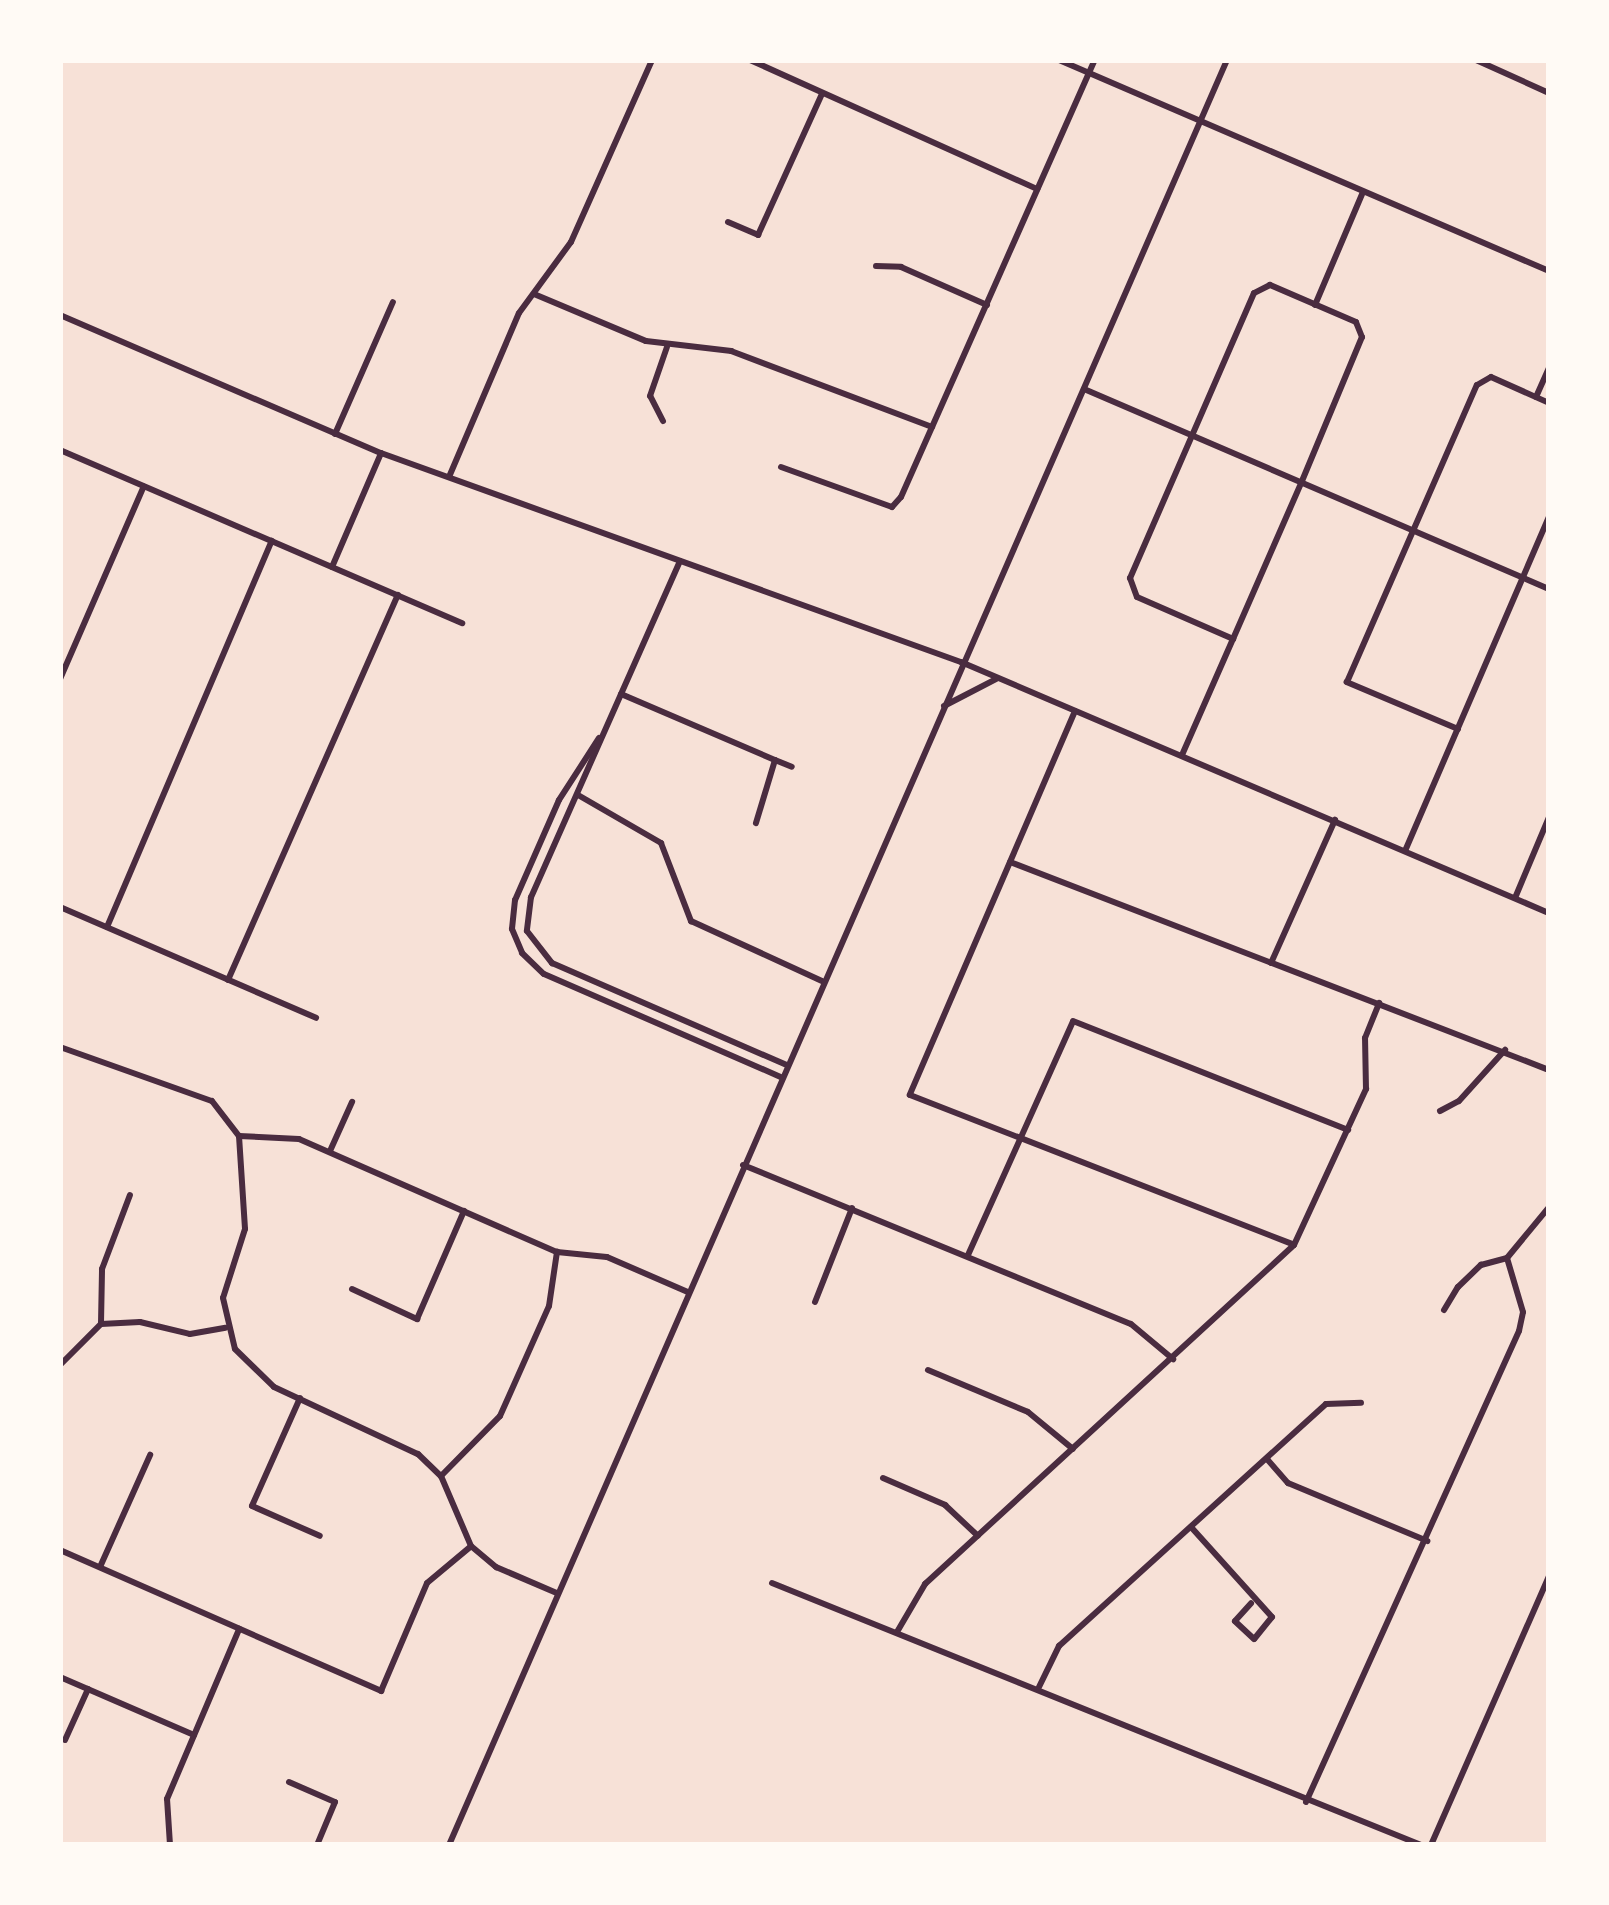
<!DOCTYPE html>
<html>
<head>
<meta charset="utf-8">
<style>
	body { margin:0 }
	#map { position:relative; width:1609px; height:1905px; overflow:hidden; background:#f7e1d7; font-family:"Golos Text",sans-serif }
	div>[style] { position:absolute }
	.minor>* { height:6px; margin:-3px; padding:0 3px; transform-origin:3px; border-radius:3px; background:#4a2c40 }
	.tertiary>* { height:6px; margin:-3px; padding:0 3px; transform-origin:3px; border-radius:3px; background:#4a2c40 }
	span { translate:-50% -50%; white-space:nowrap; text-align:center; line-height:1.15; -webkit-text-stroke:10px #fffaf5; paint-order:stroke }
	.frame { position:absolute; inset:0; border:63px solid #fffaf5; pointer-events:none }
</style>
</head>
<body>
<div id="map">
	<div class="minor">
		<i style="left:750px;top:60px;width:315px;rotate:24.2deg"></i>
		<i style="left:1059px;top:60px;width:533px;rotate:23.3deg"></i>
		<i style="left:1476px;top:60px;width:80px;rotate:24.3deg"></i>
		<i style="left:728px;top:222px;width:33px;rotate:23deg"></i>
		<i style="left:758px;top:235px;width:155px;rotate:-65.6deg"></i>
		<i style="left:876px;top:266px;width:25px;rotate:2deg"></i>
		<i style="left:901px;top:267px;width:94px;rotate:23.8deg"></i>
		<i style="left:534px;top:294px;width:121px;rotate:22.8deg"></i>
		<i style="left:646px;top:341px;width:86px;rotate:6.7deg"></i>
		<i style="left:731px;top:351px;width:215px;rotate:20.7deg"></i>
		<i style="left:1315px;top:305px;width:123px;rotate:-67deg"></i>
		<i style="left:1084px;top:389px;width:506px;rotate:23.27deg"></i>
		<i style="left:1536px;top:397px;width:32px;rotate:-66deg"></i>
		<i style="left:663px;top:421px;width:28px;rotate:-117deg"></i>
		<i style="left:650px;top:396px;width:52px;rotate:-70.9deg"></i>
		<i style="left:335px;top:434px;width:144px;rotate:-66.3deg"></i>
		<i style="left:60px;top:450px;width:438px;rotate:23.3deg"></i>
		<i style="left:781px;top:467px;width:118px;rotate:19.8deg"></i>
		<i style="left:892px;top:507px;width:13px;rotate:-48deg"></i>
		<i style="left:901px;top:497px;width:478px;rotate:-66.1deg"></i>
		<i style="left:449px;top:477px;width:178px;rotate:-66.9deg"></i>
		<i style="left:519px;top:313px;width:88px;rotate:-53.8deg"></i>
		<i style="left:571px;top:242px;width:199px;rotate:-66deg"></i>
		<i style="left:680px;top:561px;width:368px;rotate:113.9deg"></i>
		<i style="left:531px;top:897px;width:34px;rotate:97deg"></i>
		<i style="left:527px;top:931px;width:41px;rotate:52deg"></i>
		<i style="left:552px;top:963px;width:256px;rotate:23.5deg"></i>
		<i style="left:332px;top:567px;width:124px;rotate:-66.7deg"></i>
		<i style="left:60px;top:679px;width:210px;rotate:-66.5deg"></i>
		<i style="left:621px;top:694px;width:168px;rotate:23.2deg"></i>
		<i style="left:775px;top:760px;width:66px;rotate:106.8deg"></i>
		<i style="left:1075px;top:711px;width:418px;rotate:113.3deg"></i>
		<i style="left:910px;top:1095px;width:412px;rotate:21.3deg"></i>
		<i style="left:1458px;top:729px;width:121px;rotate:-157.1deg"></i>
		<i style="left:1347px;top:682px;width:324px;rotate:-66.4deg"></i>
		<i style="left:1477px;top:385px;width:16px;rotate:-30deg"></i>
		<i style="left:1491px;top:377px;width:64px;rotate:24.1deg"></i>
		<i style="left:599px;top:738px;width:74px;rotate:122.8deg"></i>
		<i style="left:559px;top:800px;width:109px;rotate:113.7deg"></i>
		<i style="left:515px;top:900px;width:29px;rotate:96deg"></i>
		<i style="left:512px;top:929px;width:26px;rotate:67deg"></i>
		<i style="left:522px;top:953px;width:30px;rotate:44deg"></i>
		<i style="left:544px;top:974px;width:258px;rotate:23.5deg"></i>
		<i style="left:1182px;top:755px;width:127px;rotate:-66.3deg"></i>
		<i style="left:1233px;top:639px;width:172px;rotate:-66.4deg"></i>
		<i style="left:1302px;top:481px;width:156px;rotate:-67.4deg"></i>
		<i style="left:1362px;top:337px;width:16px;rotate:-112deg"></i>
		<i style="left:1356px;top:322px;width:94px;rotate:-156.7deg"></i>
		<i style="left:1270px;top:285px;width:18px;rotate:153deg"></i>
		<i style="left:1254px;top:293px;width:311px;rotate:113.5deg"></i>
		<i style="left:1130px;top:578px;width:20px;rotate:70deg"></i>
		<i style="left:1137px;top:597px;width:105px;rotate:23.6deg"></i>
		<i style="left:775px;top:760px;width:18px;rotate:22deg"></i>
		<i style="left:578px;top:795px;width:96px;rotate:30deg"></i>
		<i style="left:661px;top:843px;width:84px;rotate:69deg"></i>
		<i style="left:691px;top:921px;width:144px;rotate:24.6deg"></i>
		<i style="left:1405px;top:851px;width:364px;rotate:-66.7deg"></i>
		<i style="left:1010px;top:862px;width:578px;rotate:21.1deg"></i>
		<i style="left:1515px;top:898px;width:88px;rotate:-67.2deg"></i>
		<i style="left:60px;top:907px;width:279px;rotate:23.4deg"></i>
		<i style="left:107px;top:927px;width:420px;rotate:-66.9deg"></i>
		<i style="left:1271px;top:963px;width:157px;rotate:-65.9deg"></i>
		<i style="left:228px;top:980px;width:421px;rotate:-66.2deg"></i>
		<i style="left:60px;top:1047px;width:161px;rotate:19.6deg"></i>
		<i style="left:212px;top:1101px;width:44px;rotate:52.4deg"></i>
		<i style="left:239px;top:1136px;width:60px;rotate:2.9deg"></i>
		<i style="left:299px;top:1139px;width:282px;rotate:23.7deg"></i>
		<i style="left:557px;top:1252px;width:50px;rotate:5.7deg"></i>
		<i style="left:607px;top:1257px;width:88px;rotate:23.4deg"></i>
		<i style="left:1440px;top:1111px;width:21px;rotate:-28deg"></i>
		<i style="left:1459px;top:1101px;width:69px;rotate:-48deg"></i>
		<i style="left:239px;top:1136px;width:93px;rotate:86.3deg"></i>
		<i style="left:245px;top:1229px;width:72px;rotate:107.7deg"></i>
		<i style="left:223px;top:1298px;width:52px;rotate:76.8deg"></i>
		<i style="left:235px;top:1349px;width:54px;rotate:44.3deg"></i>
		<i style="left:274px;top:1387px;width:159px;rotate:25deg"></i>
		<i style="left:418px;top:1454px;width:32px;rotate:44deg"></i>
		<i style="left:441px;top:1476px;width:76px;rotate:66.8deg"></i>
		<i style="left:471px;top:1546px;width:33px;rotate:40deg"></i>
		<i style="left:496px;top:1567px;width:66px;rotate:23.1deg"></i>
		<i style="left:330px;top:1151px;width:54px;rotate:-65.8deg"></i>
		<i style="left:743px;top:1165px;width:419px;rotate:22.3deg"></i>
		<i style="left:1131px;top:1324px;width:55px;rotate:39.8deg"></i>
		<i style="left:968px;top:1255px;width:256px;rotate:-65.8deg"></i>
		<i style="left:1073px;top:1021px;width:296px;rotate:21.6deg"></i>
		<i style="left:352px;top:1289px;width:72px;rotate:24.8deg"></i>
		<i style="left:417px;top:1319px;width:118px;rotate:-66.5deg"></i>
		<i style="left:815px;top:1302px;width:101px;rotate:-68.5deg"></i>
		<i style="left:1444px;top:1310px;width:27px;rotate:-59deg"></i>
		<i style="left:1458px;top:1287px;width:32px;rotate:-44deg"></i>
		<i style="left:1481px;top:1265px;width:27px;rotate:-15deg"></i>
		<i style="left:1507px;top:1258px;width:66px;rotate:-50.5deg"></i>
		<i style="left:101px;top:1323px;width:54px;rotate:-88.9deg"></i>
		<i style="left:102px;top:1269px;width:79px;rotate:-69.3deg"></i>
		<i style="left:60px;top:1365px;width:58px;rotate:-45deg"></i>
		<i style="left:101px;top:1324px;width:39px;rotate:-3deg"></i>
		<i style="left:140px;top:1322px;width:51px;rotate:13.5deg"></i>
		<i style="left:190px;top:1334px;width:36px;rotate:-10deg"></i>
		<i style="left:928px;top:1370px;width:108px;rotate:22.8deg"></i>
		<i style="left:1028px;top:1412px;width:58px;rotate:39.4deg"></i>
		<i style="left:300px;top:1398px;width:118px;rotate:114deg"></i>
		<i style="left:252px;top:1506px;width:74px;rotate:23.8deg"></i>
		<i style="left:1267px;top:1459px;width:32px;rotate:49deg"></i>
		<i style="left:1288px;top:1483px;width:151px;rotate:22.6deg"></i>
		<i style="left:441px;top:1476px;width:84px;rotate:-45.5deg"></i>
		<i style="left:500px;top:1416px;width:120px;rotate:-66deg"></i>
		<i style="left:549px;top:1306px;width:55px;rotate:-81.6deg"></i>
		<i style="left:883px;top:1478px;width:68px;rotate:23.5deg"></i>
		<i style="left:945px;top:1505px;width:45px;rotate:43.2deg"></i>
		<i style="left:1191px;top:1527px;width:121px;rotate:48deg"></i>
		<i style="left:1272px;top:1617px;width:28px;rotate:129deg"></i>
		<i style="left:1254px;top:1639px;width:26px;rotate:-137deg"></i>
		<i style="left:1235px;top:1621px;width:24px;rotate:-48deg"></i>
		<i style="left:60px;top:1550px;width:351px;rotate:23.7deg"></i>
		<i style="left:381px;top:1691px;width:117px;rotate:-66.9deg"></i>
		<i style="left:427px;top:1583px;width:56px;rotate:-39.9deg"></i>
		<i style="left:100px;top:1567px;width:123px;rotate:-65.9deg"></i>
		<i style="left:772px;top:1583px;width:700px;rotate:21.98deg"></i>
		<i style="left:897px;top:1632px;width:56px;rotate:-59.7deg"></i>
		<i style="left:925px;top:1584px;width:501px;rotate:-42.57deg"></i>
		<i style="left:1294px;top:1245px;width:172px;rotate:-65.2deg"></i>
		<i style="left:1366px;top:1089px;width:51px;rotate:-91.1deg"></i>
		<i style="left:1365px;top:1038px;width:38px;rotate:-68deg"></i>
		<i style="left:60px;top:1677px;width:146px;rotate:23.4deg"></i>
		<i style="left:1039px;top:1687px;width:46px;rotate:-64deg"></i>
		<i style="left:1059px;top:1646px;width:360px;rotate:-42.2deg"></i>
		<i style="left:1326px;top:1404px;width:35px;rotate:-2deg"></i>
		<i style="left:65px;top:1740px;width:56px;rotate:-65.7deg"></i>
		<i style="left:289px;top:1782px;width:50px;rotate:23.5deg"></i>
		<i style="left:335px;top:1802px;width:47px;rotate:112.7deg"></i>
		<i style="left:1306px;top:1802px;width:517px;rotate:-65.67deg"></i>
		<i style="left:1519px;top:1331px;width:19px;rotate:-78deg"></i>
		<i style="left:1523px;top:1312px;width:56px;rotate:-106.5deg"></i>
		<i style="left:170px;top:1845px;width:46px;rotate:-93.7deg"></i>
		<i style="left:167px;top:1799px;width:185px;rotate:-67deg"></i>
		<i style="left:1431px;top:1845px;width:294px;rotate:-66.3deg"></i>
	</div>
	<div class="tertiary">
		<i style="left:60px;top:315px;width:349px;rotate:23.3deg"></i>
		<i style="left:381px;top:453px;width:617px;rotate:19.82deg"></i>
		<i style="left:961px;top:662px;width:639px;rotate:23.12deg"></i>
		<i style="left:944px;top:706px;width:59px;rotate:-27.4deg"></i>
		<i style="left:449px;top:1845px;width:1947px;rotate:-66.45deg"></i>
	</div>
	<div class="frame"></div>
</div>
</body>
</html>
